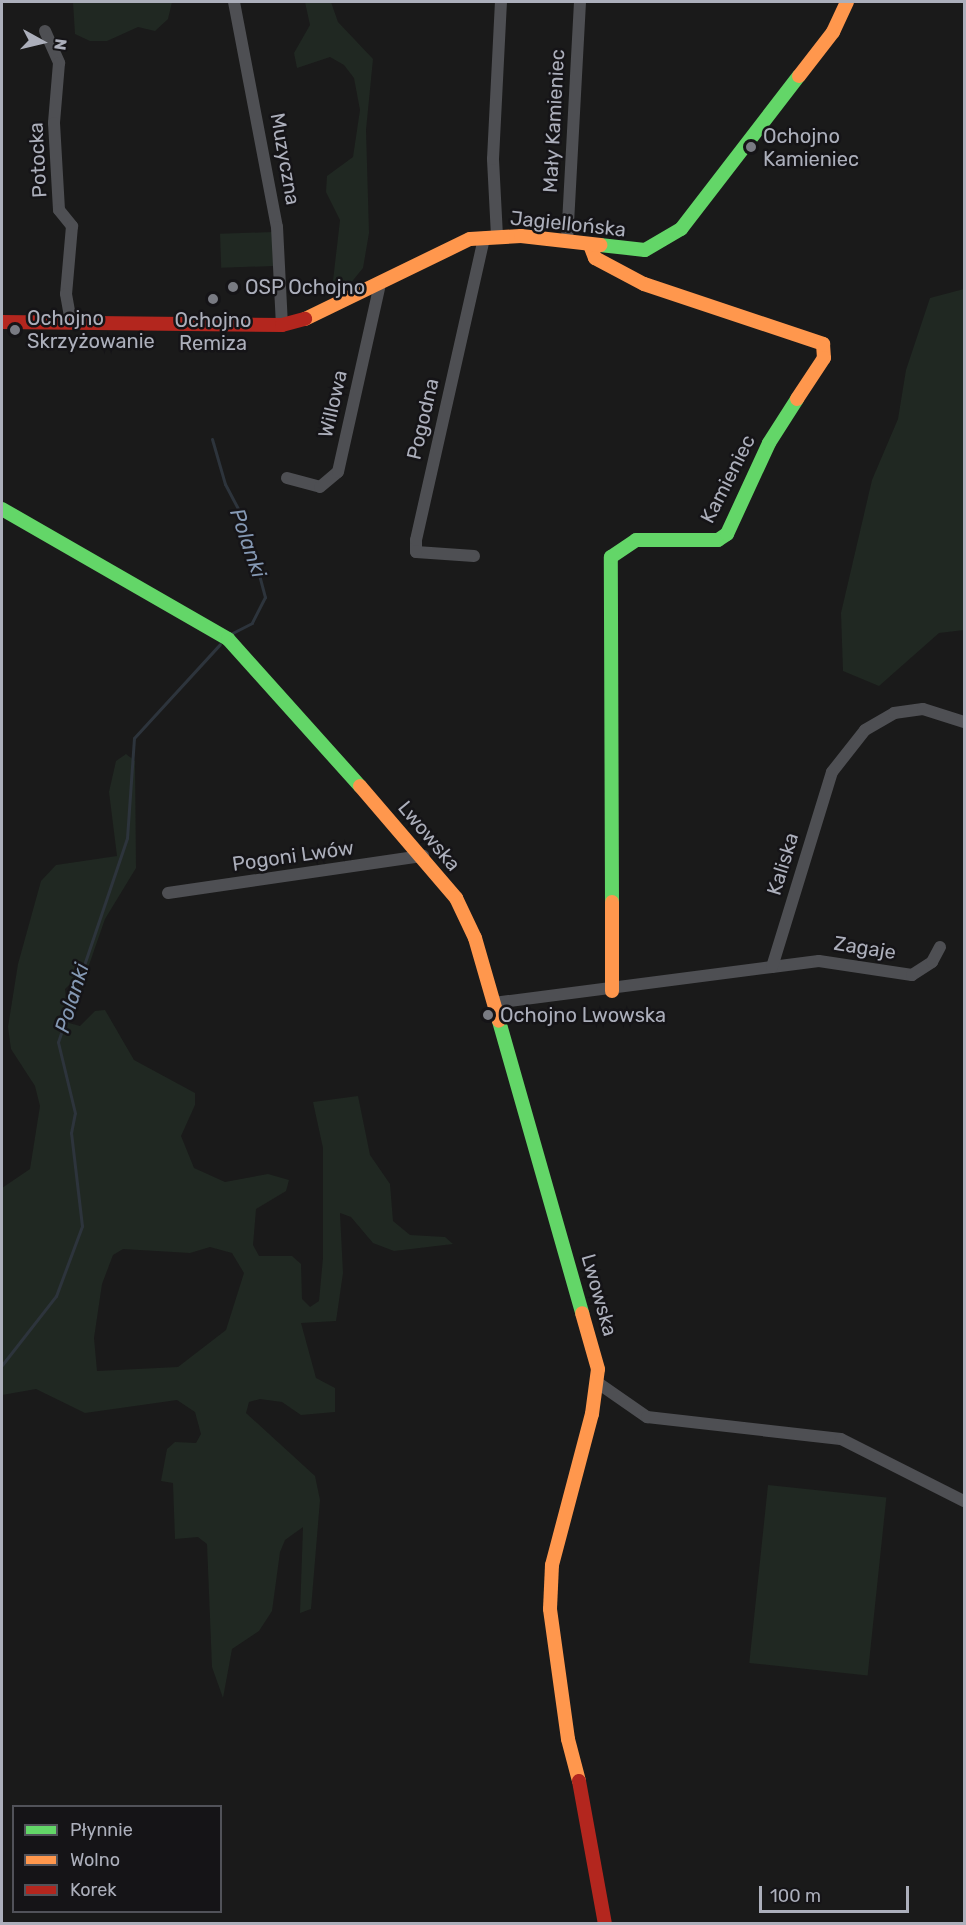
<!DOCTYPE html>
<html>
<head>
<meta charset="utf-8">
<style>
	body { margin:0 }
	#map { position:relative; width:966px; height:1925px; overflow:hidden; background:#1a1a1a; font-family:Rubik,sans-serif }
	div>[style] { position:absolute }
	.green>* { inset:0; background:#202822; transform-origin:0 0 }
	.stream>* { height:3px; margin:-1.5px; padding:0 1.5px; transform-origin:1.5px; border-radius:1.5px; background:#2d343c }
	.street>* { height:12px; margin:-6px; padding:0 6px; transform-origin:6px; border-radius:6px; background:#4e4f53 }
	.fast>* { height:14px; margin:-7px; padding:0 7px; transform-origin:7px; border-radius:7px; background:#63d668 }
	.slow>* { height:14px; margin:-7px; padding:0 7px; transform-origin:7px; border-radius:7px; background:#ff974d }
	.jam>* { height:14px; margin:-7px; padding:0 7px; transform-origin:7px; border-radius:7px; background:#b3261e }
	.dots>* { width:16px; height:16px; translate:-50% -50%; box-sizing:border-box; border:3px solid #151417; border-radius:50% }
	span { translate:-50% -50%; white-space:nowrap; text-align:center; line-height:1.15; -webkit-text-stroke:5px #151417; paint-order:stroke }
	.street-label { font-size:20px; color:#acafbb }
	.poi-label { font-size:20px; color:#acafbb }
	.left { translate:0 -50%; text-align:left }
	.water-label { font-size:21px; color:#8599b4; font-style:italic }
	.frame { position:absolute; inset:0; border:3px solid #acafbb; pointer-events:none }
	.legend { position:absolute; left:12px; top:1805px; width:210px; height:108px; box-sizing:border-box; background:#151417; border:2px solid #515259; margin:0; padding:8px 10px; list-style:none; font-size:18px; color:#acafbb }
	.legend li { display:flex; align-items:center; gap:12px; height:30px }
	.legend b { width:30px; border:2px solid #515259 }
	.north { position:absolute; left:12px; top:12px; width:60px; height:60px; -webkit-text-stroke:4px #151417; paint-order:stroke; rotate:98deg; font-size:16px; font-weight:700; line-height:24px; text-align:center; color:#acafbb }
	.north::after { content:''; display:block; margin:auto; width:21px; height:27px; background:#acafbb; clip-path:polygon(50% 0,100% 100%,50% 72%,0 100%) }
	.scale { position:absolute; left:759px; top:1886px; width:150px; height:27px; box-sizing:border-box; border:3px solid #acafbb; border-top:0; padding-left:8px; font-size:18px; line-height:21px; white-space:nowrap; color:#acafbb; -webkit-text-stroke:4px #151417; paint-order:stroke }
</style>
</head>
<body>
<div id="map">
	<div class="green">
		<i style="clip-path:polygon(73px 2px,172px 2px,168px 19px,155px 31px,138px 27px,107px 41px,90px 41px,75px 34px)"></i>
		<i style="clip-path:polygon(305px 2px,331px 2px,338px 22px,373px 59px,366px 130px,369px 233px,363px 268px,341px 295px,333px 281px,340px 220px,326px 192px,327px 176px,353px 157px,360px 110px,354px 78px,344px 65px,330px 57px,297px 68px,294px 53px,310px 25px)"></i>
		<i style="left:272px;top:232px;width:34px;height:52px;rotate:88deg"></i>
		<i style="clip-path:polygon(964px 289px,964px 630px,939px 633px,879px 686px,843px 671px,841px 613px,872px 480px,898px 419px,906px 370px,930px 298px)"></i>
		<i style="clip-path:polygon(evenodd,126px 754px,135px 761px,136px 868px,105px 919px,89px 965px,65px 989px,69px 1023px,80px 1026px,95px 1011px,105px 1010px,134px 1060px,195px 1093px,195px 1105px,181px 1136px,194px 1168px,225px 1182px,268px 1174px,289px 1180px,286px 1191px,256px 1209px,253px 1245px,259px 1256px,292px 1256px,301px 1264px,302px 1299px,310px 1307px,319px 1301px,323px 1258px,323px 1148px,313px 1102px,358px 1096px,370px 1155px,390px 1184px,393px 1221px,410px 1235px,445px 1237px,453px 1244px,394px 1251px,373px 1243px,351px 1217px,340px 1213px,343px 1273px,336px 1321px,301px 1323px,316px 1378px,335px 1388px,335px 1412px,301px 1415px,282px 1402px,260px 1399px,249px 1402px,246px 1413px,315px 1476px,320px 1500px,311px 1609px,300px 1613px,303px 1527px,285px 1540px,280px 1552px,272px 1611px,259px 1631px,232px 1649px,223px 1698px,212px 1667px,207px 1544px,198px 1537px,175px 1539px,173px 1483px,161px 1481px,167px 1449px,175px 1442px,196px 1443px,201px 1434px,195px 1412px,177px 1400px,85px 1413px,36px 1389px,2px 1395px,2px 1188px,30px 1169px,40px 1106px,35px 1086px,11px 1049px,8px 1027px,18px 964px,41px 881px,56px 865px,117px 856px,109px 792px,116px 761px,126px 754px,210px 1247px,232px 1253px,244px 1273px,226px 1330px,178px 1367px,97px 1371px,94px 1338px,102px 1284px,113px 1255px,123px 1249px,190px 1253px,210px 1247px)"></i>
		<i style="left:768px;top:1485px;width:119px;height:179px;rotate:6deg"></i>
	</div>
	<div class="stream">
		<i style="left:212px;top:439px;width:47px;rotate:73.9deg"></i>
		<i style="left:225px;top:484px;width:43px;rotate:62.2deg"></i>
		<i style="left:245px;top:522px;width:78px;rotate:75.1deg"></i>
		<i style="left:265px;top:597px;width:29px;rotate:117deg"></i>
		<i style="left:252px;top:623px;width:22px;rotate:153deg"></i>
		<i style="left:2px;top:1365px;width:88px;rotate:-52deg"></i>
		<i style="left:56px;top:1296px;width:75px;rotate:-69.6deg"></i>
		<i style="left:82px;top:1226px;width:94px;rotate:-96.7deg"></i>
		<i style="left:71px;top:1133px;width:20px;rotate:-79deg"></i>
		<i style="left:75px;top:1113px;width:73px;rotate:-103.5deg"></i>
		<i style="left:58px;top:1042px;width:215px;rotate:-71.3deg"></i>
		<i style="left:127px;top:838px;width:100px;rotate:-86deg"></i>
		<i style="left:134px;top:738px;width:127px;rotate:-47.5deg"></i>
	</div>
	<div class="street">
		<i style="left:234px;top:2px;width:229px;rotate:79.2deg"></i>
		<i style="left:277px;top:227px;width:98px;rotate:87.1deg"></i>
		<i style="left:45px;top:31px;width:35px;rotate:66deg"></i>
		<i style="left:59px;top:63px;width:60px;rotate:94.8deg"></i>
		<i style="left:54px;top:123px;width:87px;rotate:86.7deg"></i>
		<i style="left:59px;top:210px;width:21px;rotate:51deg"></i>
		<i style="left:72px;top:226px;width:68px;rotate:95deg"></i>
		<i style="left:66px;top:294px;width:28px;rotate:80deg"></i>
		<i style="left:497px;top:236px;width:77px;rotate:-93deg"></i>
		<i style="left:493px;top:159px;width:157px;rotate:-87.1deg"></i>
		<i style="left:567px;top:242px;width:240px;rotate:-86.9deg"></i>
		<i style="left:287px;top:478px;width:34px;rotate:15deg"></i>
		<i style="left:320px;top:487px;width:23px;rotate:-40deg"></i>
		<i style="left:338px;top:472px;width:189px;rotate:-77.4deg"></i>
		<i style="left:474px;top:556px;width:58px;rotate:-176.1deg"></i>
		<i style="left:416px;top:552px;width:12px;rotate:-90deg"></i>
		<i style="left:416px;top:540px;width:310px;rotate:-77.3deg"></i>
		<i style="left:168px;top:893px;width:258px;rotate:-8.3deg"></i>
		<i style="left:772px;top:967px;width:47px;rotate:-7.3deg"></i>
		<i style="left:819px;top:961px;width:94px;rotate:8.6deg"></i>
		<i style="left:912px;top:975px;width:24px;rotate:-33deg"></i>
		<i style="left:932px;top:962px;width:17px;rotate:-62deg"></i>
		<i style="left:494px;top:1003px;width:280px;rotate:-7.4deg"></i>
		<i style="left:772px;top:967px;width:204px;rotate:-72.9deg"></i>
		<i style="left:832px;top:772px;width:53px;rotate:-51.8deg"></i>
		<i style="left:865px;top:730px;width:34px;rotate:-30deg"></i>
		<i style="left:894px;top:713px;width:29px;rotate:-8deg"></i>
		<i style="left:923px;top:709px;width:43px;rotate:17.6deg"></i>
		<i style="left:598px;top:1383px;width:60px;rotate:34.8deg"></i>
		<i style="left:647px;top:1417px;width:195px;rotate:6.5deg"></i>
		<i style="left:841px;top:1439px;width:138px;rotate:26.8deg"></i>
	</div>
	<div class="fast">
		<i style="left:600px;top:245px;width:45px;rotate:6.3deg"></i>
		<i style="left:645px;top:250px;width:42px;rotate:-30.3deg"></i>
		<i style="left:681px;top:229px;width:193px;rotate:-52.4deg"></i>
		<i style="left:2px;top:509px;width:261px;rotate:29.9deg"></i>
		<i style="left:228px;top:639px;width:198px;rotate:48.1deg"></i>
		<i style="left:612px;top:902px;width:345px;rotate:-90.2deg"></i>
		<i style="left:611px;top:557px;width:30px;rotate:-34deg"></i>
		<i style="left:636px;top:540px;width:82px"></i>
		<i style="left:718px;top:540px;width:11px;rotate:-34deg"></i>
		<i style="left:727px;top:534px;width:100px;rotate:-65.2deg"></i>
		<i style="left:769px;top:443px;width:52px;rotate:-57.5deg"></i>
		<i style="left:499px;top:1021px;width:304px;rotate:74.1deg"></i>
	</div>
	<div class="slow">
		<i style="left:799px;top:76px;width:56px;rotate:-52.3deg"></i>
		<i style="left:833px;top:32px;width:33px;rotate:-65deg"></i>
		<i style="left:590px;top:245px;width:14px;rotate:69deg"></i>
		<i style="left:595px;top:258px;width:55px;rotate:28deg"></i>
		<i style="left:644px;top:284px;width:189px;rotate:18.5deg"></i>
		<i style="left:823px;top:344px;width:14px;rotate:86deg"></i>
		<i style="left:824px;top:358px;width:49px;rotate:123.4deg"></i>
		<i style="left:305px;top:319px;width:183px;rotate:-25.9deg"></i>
		<i style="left:470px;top:239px;width:51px;rotate:-3.4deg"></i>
		<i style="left:521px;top:236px;width:80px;rotate:6.5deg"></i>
		<i style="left:360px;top:786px;width:148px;rotate:49.4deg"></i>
		<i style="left:456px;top:898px;width:44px;rotate:64.6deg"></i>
		<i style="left:475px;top:938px;width:86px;rotate:73.9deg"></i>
		<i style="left:612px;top:902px;width:89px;rotate:90deg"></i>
		<i style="left:579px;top:1781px;width:43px;rotate:-104.7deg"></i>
		<i style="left:568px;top:1739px;width:131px;rotate:-97.9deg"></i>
		<i style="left:550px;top:1609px;width:44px;rotate:-87.4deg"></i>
		<i style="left:552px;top:1565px;width:156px;rotate:-75.2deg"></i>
		<i style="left:592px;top:1414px;width:45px;rotate:-82.4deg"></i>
		<i style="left:598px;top:1369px;width:58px;rotate:-105.9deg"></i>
	</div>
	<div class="jam">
		<i style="left:2px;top:322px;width:280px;rotate:0.6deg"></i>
		<i style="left:282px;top:325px;width:24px;rotate:-15deg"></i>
		<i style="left:579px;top:1781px;width:145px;rotate:79.7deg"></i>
	</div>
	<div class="dots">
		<i style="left:751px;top:147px;background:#797b83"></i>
		<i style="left:233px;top:287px;background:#797b83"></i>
		<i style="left:213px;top:299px;background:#797b83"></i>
		<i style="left:15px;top:330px;background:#797b83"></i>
		<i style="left:488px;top:1015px;background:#797b83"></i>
	</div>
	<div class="street-label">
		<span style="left:554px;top:121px;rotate:-87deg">Mały Kamieniec</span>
		<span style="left:285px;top:159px;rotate:80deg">Muzyczna</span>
		<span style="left:38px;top:160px;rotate:-93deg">Potocka</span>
		<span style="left:568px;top:224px;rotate:6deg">Jagiellońska</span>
		<span style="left:333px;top:404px;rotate:-77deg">Willowa</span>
		<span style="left:423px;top:419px;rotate:-77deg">Pogodna</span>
		<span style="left:728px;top:479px;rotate:-63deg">Kamieniec</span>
		<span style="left:429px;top:836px;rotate:50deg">Lwowska</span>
		<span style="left:293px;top:856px;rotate:-8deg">Pogoni Lwów</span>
		<span style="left:783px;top:864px;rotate:-73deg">Kaliska</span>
		<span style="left:865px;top:948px;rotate:9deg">Zagaje</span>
		<span style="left:599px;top:1295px;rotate:74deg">Lwowska</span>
	</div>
	<div class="poi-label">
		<span class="left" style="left:763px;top:148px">Ochojno<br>Kamieniec</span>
		<span class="left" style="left:245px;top:287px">OSP Ochojno</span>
		<span class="left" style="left:27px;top:330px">Ochojno<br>Skrzyżowanie</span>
		<span style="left:213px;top:332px">Ochojno<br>Remiza</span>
		<span class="left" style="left:500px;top:1015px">Ochojno Lwowska</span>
	</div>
	<div class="water-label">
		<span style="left:248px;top:543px;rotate:71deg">Polanki</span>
		<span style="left:72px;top:998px;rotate:-73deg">Polanki</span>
	</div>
	<div class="frame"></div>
	<ul class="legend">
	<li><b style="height:8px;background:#63d668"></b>Płynnie</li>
	<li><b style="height:8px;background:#ff974d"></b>Wolno</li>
	<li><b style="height:8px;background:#b3261e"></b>Korek</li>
	</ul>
	<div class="north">N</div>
	<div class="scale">100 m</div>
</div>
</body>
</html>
